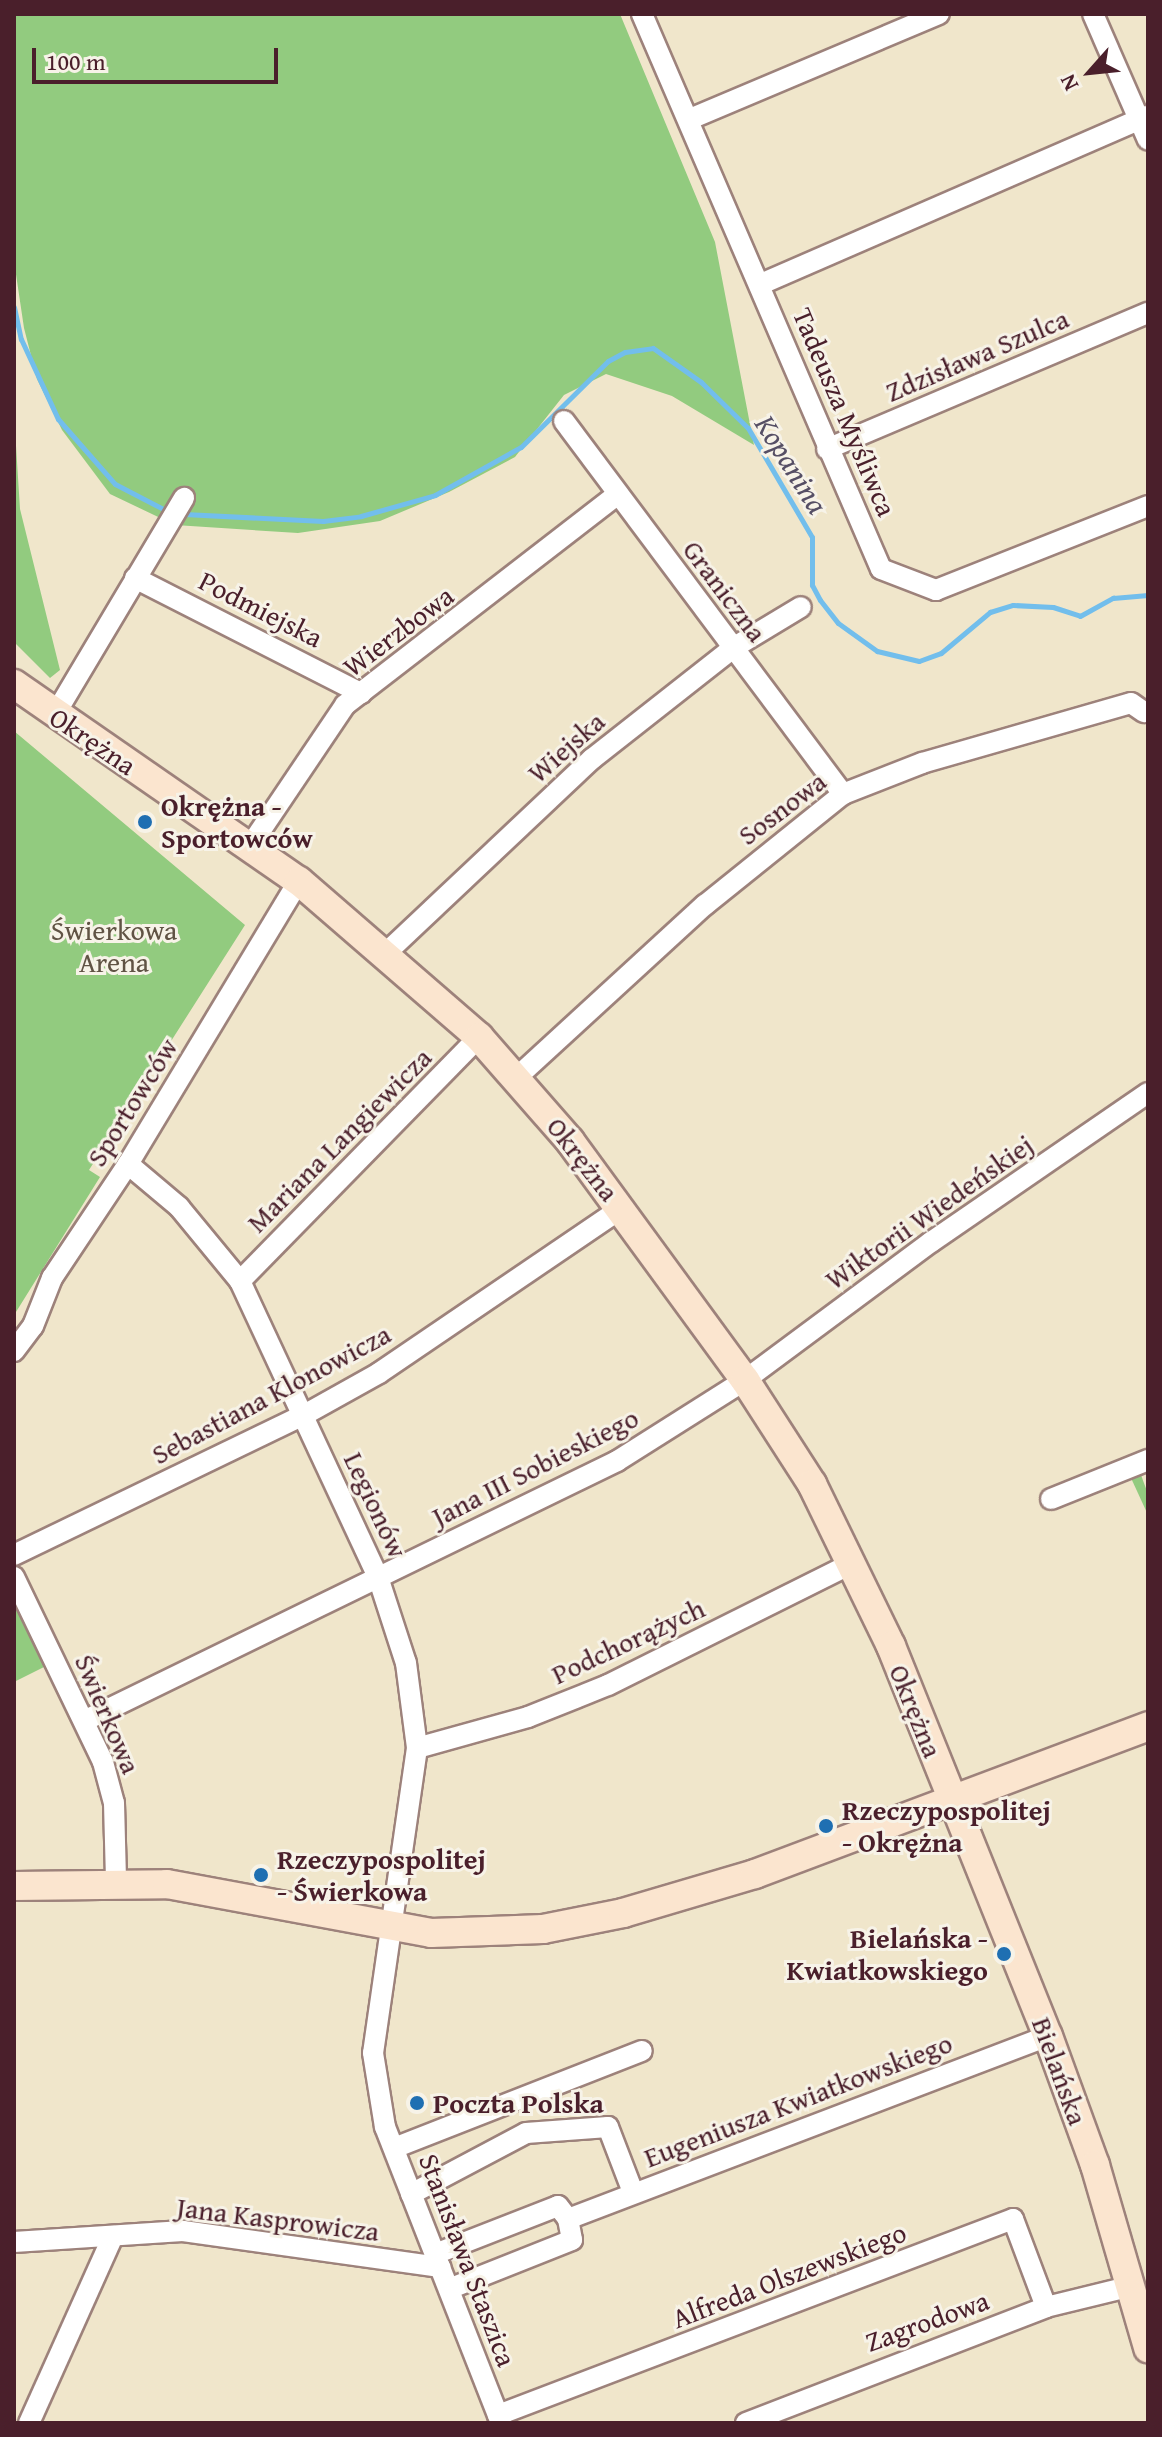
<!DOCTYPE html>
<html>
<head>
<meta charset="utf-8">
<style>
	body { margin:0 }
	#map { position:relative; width:1162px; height:2437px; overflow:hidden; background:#f0e6cb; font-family:"Gentium Book Plus",serif }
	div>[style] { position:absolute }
	.green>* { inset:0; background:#92cb7f }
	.stream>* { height:5px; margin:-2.5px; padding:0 2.5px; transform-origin:2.5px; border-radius:2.5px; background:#72beec }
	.roads { filter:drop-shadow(2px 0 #9d827b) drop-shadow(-2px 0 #9d827b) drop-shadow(0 2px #9d827b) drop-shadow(0 -2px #9d827b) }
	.street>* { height:20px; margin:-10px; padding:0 10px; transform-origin:10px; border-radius:10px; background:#fff }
	.secondary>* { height:28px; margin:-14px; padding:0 14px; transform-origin:14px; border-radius:14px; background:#fbe5cf }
	.dots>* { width:22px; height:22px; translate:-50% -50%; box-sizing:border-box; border:4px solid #f7f3e8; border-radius:50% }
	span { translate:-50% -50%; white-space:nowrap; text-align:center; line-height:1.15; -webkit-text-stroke:6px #f7f3e8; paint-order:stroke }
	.street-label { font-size:28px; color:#4a1f2b }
	.poi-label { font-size:28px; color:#4a1f2b; font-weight:700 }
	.left { translate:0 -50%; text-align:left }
	.right { translate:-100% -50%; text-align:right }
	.park-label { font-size:28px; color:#605344 }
	.water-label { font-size:30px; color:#564f65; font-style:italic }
	.frame { position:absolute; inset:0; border:16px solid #4a1f2b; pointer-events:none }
	.north { position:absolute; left:1050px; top:32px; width:80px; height:80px; -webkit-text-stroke:6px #f7f3e8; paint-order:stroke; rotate:243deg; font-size:22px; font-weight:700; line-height:32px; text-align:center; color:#4a1f2b }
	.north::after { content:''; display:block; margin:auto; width:28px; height:36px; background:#4a1f2b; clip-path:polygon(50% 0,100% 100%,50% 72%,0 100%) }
	.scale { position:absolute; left:32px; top:48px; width:246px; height:36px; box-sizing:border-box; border:4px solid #4a1f2b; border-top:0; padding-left:10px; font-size:24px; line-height:28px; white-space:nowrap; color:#4a1f2b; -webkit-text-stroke:6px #f7f3e8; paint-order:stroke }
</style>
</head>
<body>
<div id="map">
	<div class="green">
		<i style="clip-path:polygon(14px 14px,620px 14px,715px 242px,754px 445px,672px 396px,606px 374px,564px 395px,515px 457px,449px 492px,380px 521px,298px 533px,175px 525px,110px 494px,62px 430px,37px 379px,24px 328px,14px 261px)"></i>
		<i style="clip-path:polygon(14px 414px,20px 509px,60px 670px,50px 678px,14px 642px)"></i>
		<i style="clip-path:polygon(14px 731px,245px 925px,89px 1170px,100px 1177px,16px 1312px)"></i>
		<i style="clip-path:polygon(1141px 1475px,1148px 1494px,1148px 1515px,1131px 1478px)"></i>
		<i style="clip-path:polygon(14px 1595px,48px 1665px,14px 1682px)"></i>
	</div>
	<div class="stream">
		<i style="left:14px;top:307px;width:33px;rotate:78deg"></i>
		<i style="left:21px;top:339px;width:88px;rotate:65.2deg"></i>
		<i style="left:58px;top:419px;width:86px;rotate:48.8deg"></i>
		<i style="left:115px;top:484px;width:59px;rotate:27.4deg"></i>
		<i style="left:184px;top:514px;width:139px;rotate:2.9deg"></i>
		<i style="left:323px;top:521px;width:38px;rotate:-7deg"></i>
		<i style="left:361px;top:516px;width:77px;rotate:-15.8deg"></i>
		<i style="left:435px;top:495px;width:98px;rotate:-29.2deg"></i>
		<i style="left:521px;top:447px;width:122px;rotate:-44.7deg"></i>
		<i style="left:608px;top:361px;width:19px;rotate:-28deg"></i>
		<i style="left:625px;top:352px;width:28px;rotate:-8deg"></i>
		<i style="left:653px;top:348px;width:59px;rotate:35.3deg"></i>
		<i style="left:701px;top:382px;width:66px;rotate:44.4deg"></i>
		<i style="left:748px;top:428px;width:126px;rotate:59.6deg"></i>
		<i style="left:812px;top:537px;width:48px;rotate:90deg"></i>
		<i style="left:812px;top:585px;width:17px;rotate:62deg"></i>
		<i style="left:820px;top:600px;width:29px;rotate:52deg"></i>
		<i style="left:838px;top:623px;width:48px;rotate:35.7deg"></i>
		<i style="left:877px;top:651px;width:43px;rotate:13.4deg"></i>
		<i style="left:919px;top:661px;width:23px;rotate:-20deg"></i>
		<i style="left:941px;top:653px;width:64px;rotate:-39.9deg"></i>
		<i style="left:990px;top:612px;width:24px;rotate:-17deg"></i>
		<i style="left:1013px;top:605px;width:40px;rotate:2.9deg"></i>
		<i style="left:1053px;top:607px;width:28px;rotate:18deg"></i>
		<i style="left:1080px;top:616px;width:38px;rotate:-29deg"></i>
		<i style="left:1113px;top:598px;width:35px;rotate:-5deg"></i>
	</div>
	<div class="roads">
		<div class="street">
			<i style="left:642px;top:14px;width:604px;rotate:66.7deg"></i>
			<i style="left:881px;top:569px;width:59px;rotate:20.9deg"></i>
			<i style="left:936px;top:590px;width:228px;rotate:-21.6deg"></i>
			<i style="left:1093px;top:14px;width:137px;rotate:66.4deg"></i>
			<i style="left:690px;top:119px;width:270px;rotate:-22.9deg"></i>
			<i style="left:761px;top:284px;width:422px;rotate:-23.5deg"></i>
			<i style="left:564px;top:421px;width:466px;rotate:53.2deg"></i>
			<i style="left:827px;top:449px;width:349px;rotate:-23deg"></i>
			<i style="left:135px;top:578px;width:254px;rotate:27deg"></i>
			<i style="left:54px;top:716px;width:254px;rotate:-59.2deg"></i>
			<i style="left:250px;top:846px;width:170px;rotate:-56deg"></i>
			<i style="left:345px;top:705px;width:344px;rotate:-37.7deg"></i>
			<i style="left:386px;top:953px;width:283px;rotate:-43.3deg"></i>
			<i style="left:592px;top:759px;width:179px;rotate:-38.2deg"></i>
			<i style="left:733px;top:648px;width:79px;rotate:-31.1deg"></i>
			<i style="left:517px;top:1077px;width:255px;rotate:-42.5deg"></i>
			<i style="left:705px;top:905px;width:177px;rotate:-38.8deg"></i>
			<i style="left:843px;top:794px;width:85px;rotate:-21.4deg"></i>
			<i style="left:922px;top:763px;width:217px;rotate:-16deg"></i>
			<i style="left:1131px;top:703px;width:16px;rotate:35deg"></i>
			<i style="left:128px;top:1164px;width:67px;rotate:40.1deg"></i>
			<i style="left:179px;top:1207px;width:96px;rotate:50.5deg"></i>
			<i style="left:240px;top:1281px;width:327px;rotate:65deg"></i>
			<i style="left:378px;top:1577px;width:90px;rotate:72deg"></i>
			<i style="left:406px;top:1663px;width:86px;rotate:82.6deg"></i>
			<i style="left:417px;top:1748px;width:308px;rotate:98.2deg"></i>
			<i style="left:373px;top:2053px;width:75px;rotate:80.8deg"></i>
			<i style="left:385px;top:2127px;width:318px;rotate:68.6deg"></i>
			<i style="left:240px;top:1281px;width:342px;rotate:-45.6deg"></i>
			<i style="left:14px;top:1351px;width:31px;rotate:-53deg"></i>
			<i style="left:33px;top:1326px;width:52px;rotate:-68.4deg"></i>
			<i style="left:52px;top:1278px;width:137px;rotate:-56.3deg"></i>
			<i style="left:128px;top:1164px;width:331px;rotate:-58.9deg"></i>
			<i style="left:1051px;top:1499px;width:105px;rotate:-21.9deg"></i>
			<i style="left:14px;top:1555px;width:322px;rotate:-25.8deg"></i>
			<i style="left:304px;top:1415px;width:86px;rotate:-29.2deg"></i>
			<i style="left:379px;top:1373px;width:294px;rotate:-34.2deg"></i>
			<i style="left:14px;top:1577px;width:205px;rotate:64.3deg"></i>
			<i style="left:103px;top:1762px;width:42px;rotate:75deg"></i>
			<i style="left:114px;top:1803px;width:78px;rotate:88.5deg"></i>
			<i style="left:86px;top:1720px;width:591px;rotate:-26deg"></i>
			<i style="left:617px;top:1461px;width:151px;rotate:-32.3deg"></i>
			<i style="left:745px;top:1380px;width:232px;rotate:-36.6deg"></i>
			<i style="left:931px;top:1242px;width:263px;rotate:-34.5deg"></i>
			<i style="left:417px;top:1748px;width:115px;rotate:-15.6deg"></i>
			<i style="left:528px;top:1717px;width:86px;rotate:-21.8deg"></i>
			<i style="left:608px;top:1685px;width:274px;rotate:-26.5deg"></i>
			<i style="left:394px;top:2148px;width:266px;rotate:-21.4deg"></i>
			<i style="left:411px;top:2194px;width:130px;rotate:-27.9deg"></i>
			<i style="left:526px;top:2133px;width:82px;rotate:-4.2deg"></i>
			<i style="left:608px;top:2127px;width:70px;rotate:69deg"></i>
			<i style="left:568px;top:2219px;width:514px;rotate:-20.87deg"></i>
			<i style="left:14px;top:2242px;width:169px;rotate:-3.7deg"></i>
			<i style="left:183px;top:2231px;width:260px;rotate:8deg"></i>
			<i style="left:435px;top:2254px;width:132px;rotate:-21.3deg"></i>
			<i style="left:558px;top:2206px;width:16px;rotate:52deg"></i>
			<i style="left:568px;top:2219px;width:21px;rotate:79deg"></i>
			<i style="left:572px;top:2240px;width:132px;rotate:158.3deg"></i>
			<i style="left:498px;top:2415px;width:551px;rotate:-20.84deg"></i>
			<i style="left:1013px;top:2219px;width:94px;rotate:69.4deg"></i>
			<i style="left:29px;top:2423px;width:205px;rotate:-65.8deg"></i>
			<i style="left:746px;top:2423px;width:322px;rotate:-21.1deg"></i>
			<i style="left:1046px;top:2307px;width:89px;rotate:-13.7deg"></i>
		</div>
		<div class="secondary">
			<i style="left:14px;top:684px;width:346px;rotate:34.7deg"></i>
			<i style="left:299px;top:881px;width:238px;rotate:40.9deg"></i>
			<i style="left:479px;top:1037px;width:138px;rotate:48.8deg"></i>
			<i style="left:570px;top:1141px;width:296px;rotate:53.8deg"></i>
			<i style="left:745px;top:1380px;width:124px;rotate:57.2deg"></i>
			<i style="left:812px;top:1484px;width:180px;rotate:64deg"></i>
			<i style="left:891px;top:1646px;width:420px;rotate:68.1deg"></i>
			<i style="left:1048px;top:2036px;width:137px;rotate:70deg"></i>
			<i style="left:1095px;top:2165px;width:191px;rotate:73.8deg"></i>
			<i style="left:14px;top:1886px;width:153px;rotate:-0.7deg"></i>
			<i style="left:167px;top:1884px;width:269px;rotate:10.5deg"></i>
			<i style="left:431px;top:1933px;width:112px;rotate:-2deg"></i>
			<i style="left:543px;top:1929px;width:82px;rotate:-11.3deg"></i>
			<i style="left:623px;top:1913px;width:138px;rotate:-16.5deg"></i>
			<i style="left:755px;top:1874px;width:420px;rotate:-20.6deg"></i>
		</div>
	</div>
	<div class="dots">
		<i style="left:145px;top:822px;background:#1f6fb2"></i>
		<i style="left:826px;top:1826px;background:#1f6fb2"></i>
		<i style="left:261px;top:1875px;background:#1f6fb2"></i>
		<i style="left:1004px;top:1954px;background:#1f6fb2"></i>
		<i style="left:417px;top:2103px;background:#1f6fb2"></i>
	</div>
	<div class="street-label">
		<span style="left:977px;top:355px;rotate:-23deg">Zdzisława Szulca</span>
		<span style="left:845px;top:412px;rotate:67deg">Tadeusza Myśliwca</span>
		<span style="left:725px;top:591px;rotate:53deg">Graniczna</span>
		<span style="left:261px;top:609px;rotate:27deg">Podmiejska</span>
		<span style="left:398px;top:631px;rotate:-37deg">Wierzbowa</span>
		<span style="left:93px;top:741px;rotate:34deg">Okrężna</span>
		<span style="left:566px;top:747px;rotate:-41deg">Wiejska</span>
		<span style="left:782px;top:808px;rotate:-37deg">Sosnowa</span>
		<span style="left:132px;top:1102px;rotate:-58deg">Sportowców</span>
		<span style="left:339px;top:1140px;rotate:-45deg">Mariana Langiewicza</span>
		<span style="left:583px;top:1159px;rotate:52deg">Okrężna</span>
		<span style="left:929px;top:1212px;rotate:-35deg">Wiktorii Wiedeńskiej</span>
		<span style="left:271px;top:1394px;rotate:-28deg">Sebastiana Klonowicza</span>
		<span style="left:535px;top:1467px;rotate:-27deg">Jana III Sobieskiego</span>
		<span style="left:376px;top:1505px;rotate:65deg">Legionów</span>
		<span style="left:628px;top:1641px;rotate:-25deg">Podchorążych</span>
		<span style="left:916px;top:1711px;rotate:68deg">Okrężna</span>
		<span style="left:108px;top:1714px;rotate:67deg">Świerkowa</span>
		<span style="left:1060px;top:2071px;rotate:70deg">Bielańska</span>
		<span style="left:798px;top:2100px;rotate:-21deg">Eugeniusza Kwiatkowskiego</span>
		<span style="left:278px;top:2219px;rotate:7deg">Jana Kasprowicza</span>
		<span style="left:468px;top:2260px;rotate:69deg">Stanisława Staszica</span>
		<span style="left:789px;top:2275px;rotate:-21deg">Alfreda Olszewskiego</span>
		<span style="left:927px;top:2321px;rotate:-20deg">Zagrodowa</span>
	</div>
	<div class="poi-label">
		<span class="left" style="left:161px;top:822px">Okrężna -<br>Sportowców</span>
		<span class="left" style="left:842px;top:1826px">Rzeczypospolitej<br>- Okrężna</span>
		<span class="left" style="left:277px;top:1875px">Rzeczypospolitej<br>- Świerkowa</span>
		<span class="right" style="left:988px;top:1954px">Bielańska -<br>Kwiatkowskiego</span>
		<span class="left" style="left:433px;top:2103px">Poczta Polska</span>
	</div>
	<div class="park-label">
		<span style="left:114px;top:946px">Świerkowa<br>Arena</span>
	</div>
	<div class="water-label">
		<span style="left:792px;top:464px;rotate:58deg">Kopanina</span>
	</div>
	<div class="frame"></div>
	<div class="north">N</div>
	<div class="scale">100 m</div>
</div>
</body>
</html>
